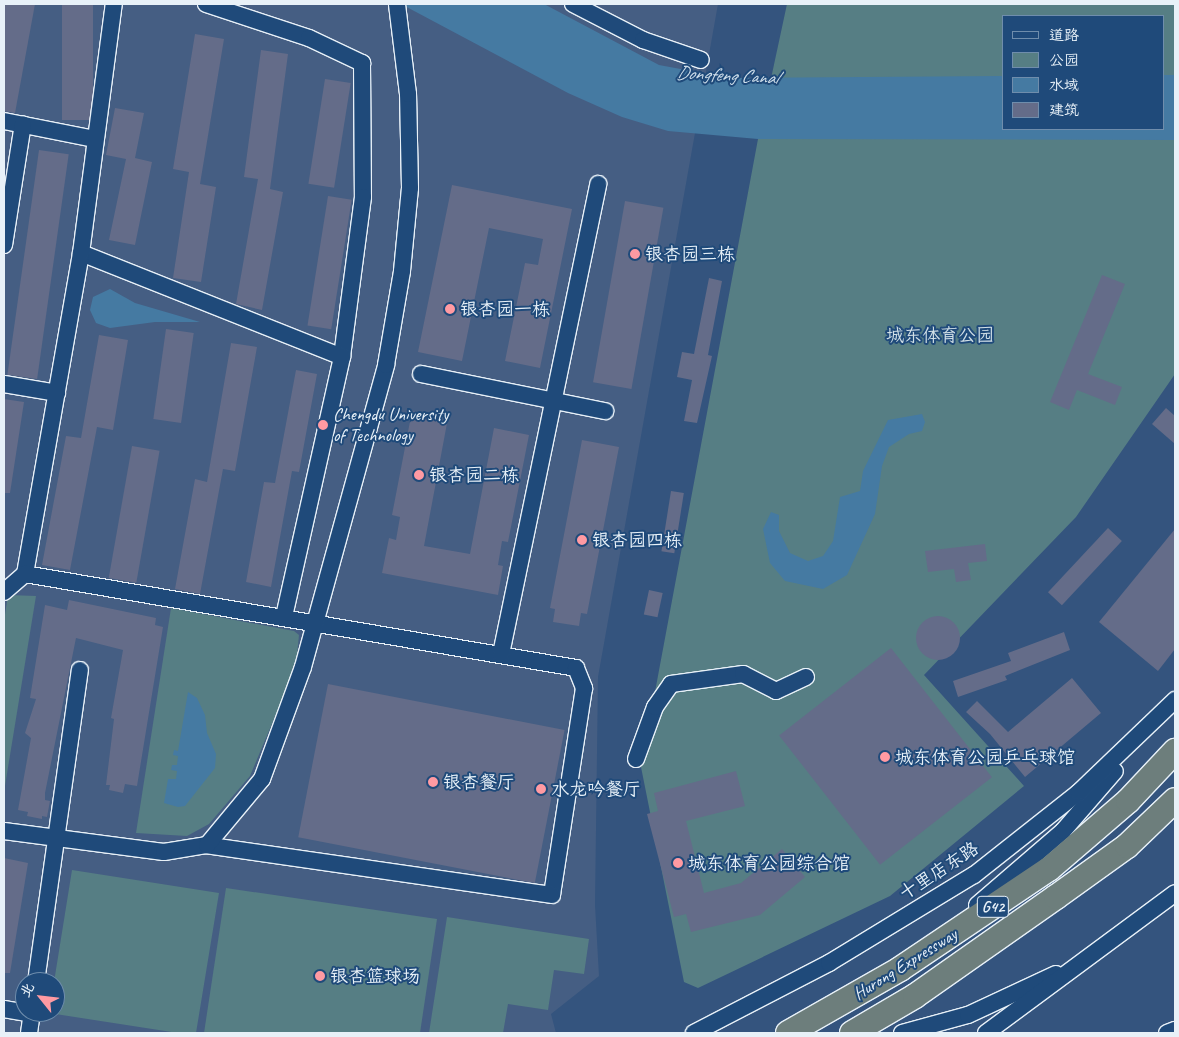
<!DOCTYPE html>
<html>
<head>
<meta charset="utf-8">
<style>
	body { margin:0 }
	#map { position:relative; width:1179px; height:1037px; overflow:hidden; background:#34547e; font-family:Caveat,"LXGW WenKai TC",sans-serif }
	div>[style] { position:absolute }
	.built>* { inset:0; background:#455e83 }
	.green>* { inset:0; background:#567e84 }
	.water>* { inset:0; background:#457aa2 }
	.building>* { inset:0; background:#646c89; transform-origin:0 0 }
	.round { border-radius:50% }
	.roads { filter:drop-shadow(1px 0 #e8f1f8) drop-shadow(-1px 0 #e8f1f8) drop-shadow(0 1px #e8f1f8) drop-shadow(0 -1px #e8f1f8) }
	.minor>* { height:16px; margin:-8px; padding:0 8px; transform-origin:8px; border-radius:8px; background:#1f4a7a }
	.highway>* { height:24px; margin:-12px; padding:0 12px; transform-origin:12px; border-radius:12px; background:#6d7e7c }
	.dots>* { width:14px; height:14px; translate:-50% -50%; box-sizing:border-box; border:2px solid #1f4a7a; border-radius:50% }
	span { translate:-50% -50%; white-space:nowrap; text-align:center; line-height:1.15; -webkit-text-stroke:4px #1f4a7a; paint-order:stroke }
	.shield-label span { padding:1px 4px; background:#1f4a7a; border:1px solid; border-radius:4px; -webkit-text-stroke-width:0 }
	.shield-label { font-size:16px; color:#e8f1f8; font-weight:700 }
	.poi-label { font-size:18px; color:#e8f1f8 }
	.left { translate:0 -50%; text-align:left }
	.park-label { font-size:18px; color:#d2e0e7 }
	.street-label { font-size:18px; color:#e8f1f8 }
	.water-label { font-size:19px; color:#d0dfeb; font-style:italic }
	.frame { position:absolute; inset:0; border:5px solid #e8f1f8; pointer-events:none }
	.legend { position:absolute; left:1002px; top:15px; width:162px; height:115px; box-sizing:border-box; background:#1f4a7a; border:1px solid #6f8dac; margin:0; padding:6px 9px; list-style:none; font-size:15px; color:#e8f1f8 }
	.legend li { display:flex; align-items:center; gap:10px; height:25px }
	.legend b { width:25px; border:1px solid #6f8dac }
	.north { position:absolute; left:15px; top:972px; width:50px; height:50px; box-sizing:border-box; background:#1f4a7a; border:1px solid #6f8dac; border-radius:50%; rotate:299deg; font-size:14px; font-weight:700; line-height:20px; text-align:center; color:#e8f1f8 }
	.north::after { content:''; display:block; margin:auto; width:18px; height:22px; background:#ff9aa2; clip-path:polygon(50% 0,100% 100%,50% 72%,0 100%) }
</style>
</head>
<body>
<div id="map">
	<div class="built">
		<i style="clip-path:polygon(evenodd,4px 4px,718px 4px,598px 677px,595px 905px,599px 976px,551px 1014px,556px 1033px,4px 1033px,4px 4px,25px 982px,55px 982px,55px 1012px,25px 1012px,25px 982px)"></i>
	</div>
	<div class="green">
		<i style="clip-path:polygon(evenodd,787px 4px,1175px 4px,1175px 374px,1076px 517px,924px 675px,1024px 786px,890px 896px,698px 988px,684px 982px,641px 767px,758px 139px,787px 4px,1003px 16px,1163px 16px,1163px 129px,1003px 129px,1003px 16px)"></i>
		<i style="clip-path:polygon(8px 595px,36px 596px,4px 792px,4px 621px)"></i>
		<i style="clip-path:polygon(171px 608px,294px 631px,299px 635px,297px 655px,284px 695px,250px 776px,209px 824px,187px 836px,136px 833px)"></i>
		<i style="clip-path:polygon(72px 870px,219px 893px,196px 1033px,178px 1033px,49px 1013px,55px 1012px,54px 982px)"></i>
		<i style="clip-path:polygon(226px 888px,437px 919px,420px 1033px,204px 1033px)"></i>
		<i style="clip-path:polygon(447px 917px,589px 939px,584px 974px,554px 970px,548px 1010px,508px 1004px,503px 1033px,429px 1033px)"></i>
	</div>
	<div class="water">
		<i style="clip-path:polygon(401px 4px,544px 4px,659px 65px,729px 78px,1003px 76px,1003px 129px,1163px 129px,1163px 75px,1175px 75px,1175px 140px,758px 139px,668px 131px,622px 117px,568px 93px)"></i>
		<i style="clip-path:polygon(110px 289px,135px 303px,200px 322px,155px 322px,110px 328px,96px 323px,90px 310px,93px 297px)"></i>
		<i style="clip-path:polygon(922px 414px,925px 422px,922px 431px,909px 434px,889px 447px,882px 466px,875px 514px,847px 575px,823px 589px,785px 581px,770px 563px,763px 529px,771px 512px,779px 515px,779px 531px,790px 553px,808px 561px,823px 556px,833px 541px,840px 497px,860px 491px,863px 471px,888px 420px)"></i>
		<i style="clip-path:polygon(188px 692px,197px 698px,205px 715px,207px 733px,216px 754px,215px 768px,185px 806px,178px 807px,164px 803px,168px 779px,176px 779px,177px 771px,171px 770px,172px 765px,177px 765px,178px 756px,173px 755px,174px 750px,178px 751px)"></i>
	</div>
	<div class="building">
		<i style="clip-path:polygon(4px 4px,35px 4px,15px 113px,4px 111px)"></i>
		<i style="left:62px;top:4px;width:31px;height:116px"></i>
		<i style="clip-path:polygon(195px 34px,224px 39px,200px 184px,216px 187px,201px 282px,173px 278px,189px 172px,173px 169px)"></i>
		<i style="clip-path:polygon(261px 50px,288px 54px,270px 189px,283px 192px,262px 310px,236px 304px,258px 179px,244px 177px)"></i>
		<i style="left:325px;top:79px;width:26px;height:106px;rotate:9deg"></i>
		<i style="clip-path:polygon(115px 108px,144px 113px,135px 158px,152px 162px,135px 245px,109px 240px,126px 159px,106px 155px)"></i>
		<i style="left:39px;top:150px;width:30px;height:227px;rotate:8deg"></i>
		<i style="clip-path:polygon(452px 185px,572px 209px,540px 368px,505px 361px,525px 263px,538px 265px,543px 239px,489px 228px,462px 361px,418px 352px)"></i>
		<i style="left:328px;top:196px;width:24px;height:131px;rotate:9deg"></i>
		<i style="left:625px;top:201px;width:39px;height:184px;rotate:10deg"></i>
		<i style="clip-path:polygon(1102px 275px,1125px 284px,1088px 374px,1122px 387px,1115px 405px,1077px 390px,1069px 410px,1050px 402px)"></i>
		<i style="clip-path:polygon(709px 278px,722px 281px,708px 355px,712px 356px,697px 423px,684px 421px,692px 380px,677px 377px,682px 352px,694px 354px)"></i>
		<i style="left:166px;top:329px;width:28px;height:91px;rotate:8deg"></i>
		<i style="clip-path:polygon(99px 335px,128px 340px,113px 430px,97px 427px,70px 570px,42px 565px,66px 436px,81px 438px)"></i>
		<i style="clip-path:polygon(231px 343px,257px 347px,235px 471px,223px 469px,200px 594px,175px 589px,195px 479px,207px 482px)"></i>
		<i style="clip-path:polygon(296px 370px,317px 374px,299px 472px,292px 471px,271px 587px,246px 582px,264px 482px,275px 483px)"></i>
		<i style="clip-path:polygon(4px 399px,24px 402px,10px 493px,4px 493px)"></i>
		<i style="clip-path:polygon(1166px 408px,1175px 416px,1175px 444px,1152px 424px)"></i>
		<i style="clip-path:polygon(412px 411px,448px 418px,424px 546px,470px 554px,494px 428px,529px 435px,508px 542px,502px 541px,498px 565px,503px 566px,498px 595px,382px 573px,389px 538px,396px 540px,400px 517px,392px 515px)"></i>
		<i style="clip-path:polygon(582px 440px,619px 447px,587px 614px,581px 613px,579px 626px,553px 622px,555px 609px,550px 608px)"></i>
		<i style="left:132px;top:446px;width:28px;height:134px;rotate:10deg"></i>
		<i style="left:671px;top:491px;width:13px;height:61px;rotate:9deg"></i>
		<i style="left:1108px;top:528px;width:19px;height:88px;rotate:43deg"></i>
		<i style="clip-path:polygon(1175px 529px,1175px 649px,1158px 671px,1099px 622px)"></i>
		<i style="clip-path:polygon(985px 544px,987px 561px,968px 563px,971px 580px,956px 582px,954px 569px,928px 572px,925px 551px)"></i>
		<i style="left:649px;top:590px;width:14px;height:25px;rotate:12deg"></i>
		<i style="clip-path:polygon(69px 600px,156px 618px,155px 625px,163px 627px,137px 786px,125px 784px,123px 793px,109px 790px,110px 785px,106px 785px,114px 719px,111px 718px,123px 650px,76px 638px,45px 793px,45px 800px,50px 801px,47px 817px,42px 816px,42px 819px,27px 816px,28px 812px,18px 810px,31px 738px,25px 733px,36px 699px,30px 698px,45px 605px,67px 610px)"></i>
		<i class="round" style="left:916px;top:616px;width:44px;height:44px"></i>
		<i style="clip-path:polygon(1064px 632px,1070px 650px,1005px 676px,1007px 680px,958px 697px,953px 681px,1011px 661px,1008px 653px)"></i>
		<i style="left:891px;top:648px;width:164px;height:142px;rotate:52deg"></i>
		<i style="clip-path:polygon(1072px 678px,1101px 713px,1025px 777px,990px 734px,966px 712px,977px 701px,1008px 732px)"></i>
		<i style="left:328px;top:684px;width:241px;height:156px;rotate:11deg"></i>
		<i style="clip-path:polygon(736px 771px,745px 806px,686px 821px,704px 893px,741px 883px,782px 849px,805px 877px,760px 915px,691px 932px,686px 914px,674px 917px,647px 814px,658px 811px,654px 793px)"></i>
		<i style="clip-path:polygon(4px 858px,28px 863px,10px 973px,4px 973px)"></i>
	</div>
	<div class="roads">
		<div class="minor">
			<i style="left:206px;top:4px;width:108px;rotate:18.3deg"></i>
			<i style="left:309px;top:38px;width:59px;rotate:25.3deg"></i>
			<i style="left:362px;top:63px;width:134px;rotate:89.6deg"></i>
			<i style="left:363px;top:197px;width:161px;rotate:97.5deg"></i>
			<i style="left:342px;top:357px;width:266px;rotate:102.6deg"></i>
			<i style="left:573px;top:4px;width:79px;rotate:27.2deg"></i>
			<i style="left:643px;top:40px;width:61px;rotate:19deg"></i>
			<i style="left:4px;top:121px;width:93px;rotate:11.2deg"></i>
			<i style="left:4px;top:245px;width:122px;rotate:-81.1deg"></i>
			<i style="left:81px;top:253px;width:281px;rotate:21.7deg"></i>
			<i style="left:421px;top:374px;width:188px;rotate:11.4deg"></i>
			<i style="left:4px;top:384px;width:54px;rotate:9.6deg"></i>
			<i style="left:25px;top:574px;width:326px;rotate:-80.1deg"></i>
			<i style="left:81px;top:253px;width:251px;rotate:-82.5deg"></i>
			<i style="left:4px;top:592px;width:28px;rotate:-41deg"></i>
			<i style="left:25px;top:574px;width:559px;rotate:9.68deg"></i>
			<i style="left:576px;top:668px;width:22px;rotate:68deg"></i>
			<i style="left:584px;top:688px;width:209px;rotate:98.8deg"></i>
			<i style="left:552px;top:895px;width:349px;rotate:-171.8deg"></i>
			<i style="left:501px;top:654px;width:480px;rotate:-78.3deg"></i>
			<i style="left:636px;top:759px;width:55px;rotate:-69.9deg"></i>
			<i style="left:655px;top:707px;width:28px;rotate:-55deg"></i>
			<i style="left:671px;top:684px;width:73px;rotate:-7.9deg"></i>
			<i style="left:743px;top:674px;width:37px;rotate:27deg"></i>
			<i style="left:776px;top:691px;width:33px;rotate:-25deg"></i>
			<i style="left:4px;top:831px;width:161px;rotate:7.5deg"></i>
			<i style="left:164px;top:852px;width:44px;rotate:-9.2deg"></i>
			<i style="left:207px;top:845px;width:86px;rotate:-50.2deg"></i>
			<i style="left:262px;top:779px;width:119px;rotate:-69.9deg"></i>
			<i style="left:303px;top:667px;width:313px;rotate:-74.6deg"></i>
			<i style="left:386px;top:365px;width:95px;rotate:-80.3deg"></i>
			<i style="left:402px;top:271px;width:83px;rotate:-84.5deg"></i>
			<i style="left:410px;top:188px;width:94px;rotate:-91.2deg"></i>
			<i style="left:408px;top:94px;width:91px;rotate:-97deg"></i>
			<i style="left:977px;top:905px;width:113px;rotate:-40.7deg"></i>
			<i style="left:1063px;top:831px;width:79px;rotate:-49.1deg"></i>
			<i style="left:36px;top:982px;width:315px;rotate:-82deg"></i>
			<i style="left:4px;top:1009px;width:28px;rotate:10deg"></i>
			<i style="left:29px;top:1033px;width:21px;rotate:-82deg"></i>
			<i style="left:694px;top:1033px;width:152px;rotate:-27.4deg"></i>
			<i style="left:829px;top:963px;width:170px;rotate:-31.3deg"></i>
			<i style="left:974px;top:875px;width:134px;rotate:-38.3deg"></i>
			<i style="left:1079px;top:792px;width:133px;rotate:-43.8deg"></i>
			<i style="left:902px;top:1033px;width:68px;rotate:-15.3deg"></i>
			<i style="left:968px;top:1015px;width:97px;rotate:-25deg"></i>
			<i style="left:986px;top:1033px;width:235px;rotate:-36.5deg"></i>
			<i style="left:1167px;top:1033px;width:9px;rotate:-21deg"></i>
		</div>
		<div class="highway">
			<i style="left:788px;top:1033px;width:129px;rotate:-29.7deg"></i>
			<i style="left:900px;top:969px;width:179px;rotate:-33.9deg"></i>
			<i style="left:1049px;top:869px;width:104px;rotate:-40.7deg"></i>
			<i style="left:1128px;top:801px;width:69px;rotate:-46.8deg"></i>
			<i style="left:852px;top:1033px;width:73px;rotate:-30.4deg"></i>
			<i style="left:915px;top:996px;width:172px;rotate:-35.1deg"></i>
			<i style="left:1056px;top:897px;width:87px;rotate:-35.7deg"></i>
			<i style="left:1127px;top:846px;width:66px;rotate:-43.8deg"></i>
		</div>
	</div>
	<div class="dots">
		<i style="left:635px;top:254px;background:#ff9aa2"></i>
		<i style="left:450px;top:309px;background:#ff9aa2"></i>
		<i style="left:323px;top:425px;background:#ff9aa2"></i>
		<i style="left:419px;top:475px;background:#ff9aa2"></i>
		<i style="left:582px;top:540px;background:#ff9aa2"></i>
		<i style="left:885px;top:757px;background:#ff9aa2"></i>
		<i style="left:433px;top:782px;background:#ff9aa2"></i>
		<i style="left:541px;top:789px;background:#ff9aa2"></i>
		<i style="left:678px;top:863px;background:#ff9aa2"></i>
		<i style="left:320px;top:976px;background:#ff9aa2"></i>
	</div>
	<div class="shield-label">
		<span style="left:993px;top:907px">G42</span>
	</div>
	<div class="poi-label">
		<span class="left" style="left:645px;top:254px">银杏园三栋</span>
		<span class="left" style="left:460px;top:309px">银杏园一栋</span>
		<span class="left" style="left:333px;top:425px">Chengdu University<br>of Technology</span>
		<span class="left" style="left:429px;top:475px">银杏园二栋</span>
		<span class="left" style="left:592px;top:540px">银杏园四栋</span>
		<span class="left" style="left:895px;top:757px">城东体育公园乒乓球馆</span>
		<span class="left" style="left:443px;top:782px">银杏餐厅</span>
		<span class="left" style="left:551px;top:789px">水龙吟餐厅</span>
		<span class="left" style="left:688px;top:863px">城东体育公园综合馆</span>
		<span class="left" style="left:330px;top:976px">银杏篮球场</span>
	</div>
	<div class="park-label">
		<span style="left:940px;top:335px">城东体育公园</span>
	</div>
	<div class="street-label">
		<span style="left:939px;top:871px;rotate:-33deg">十里店东路</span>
		<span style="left:905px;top:964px;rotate:-32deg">Hurong Expressway</span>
	</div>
	<div class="water-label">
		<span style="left:727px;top:76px;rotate:3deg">Dongfeng Canal</span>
	</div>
	<div class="frame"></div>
	<ul class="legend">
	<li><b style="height:6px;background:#1f4a7a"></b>道路</li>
	<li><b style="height:14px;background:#567e84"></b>公园</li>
	<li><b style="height:14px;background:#457aa2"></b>水域</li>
	<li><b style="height:14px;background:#646c89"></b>建筑</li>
	</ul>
	<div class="north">北</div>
</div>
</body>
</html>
